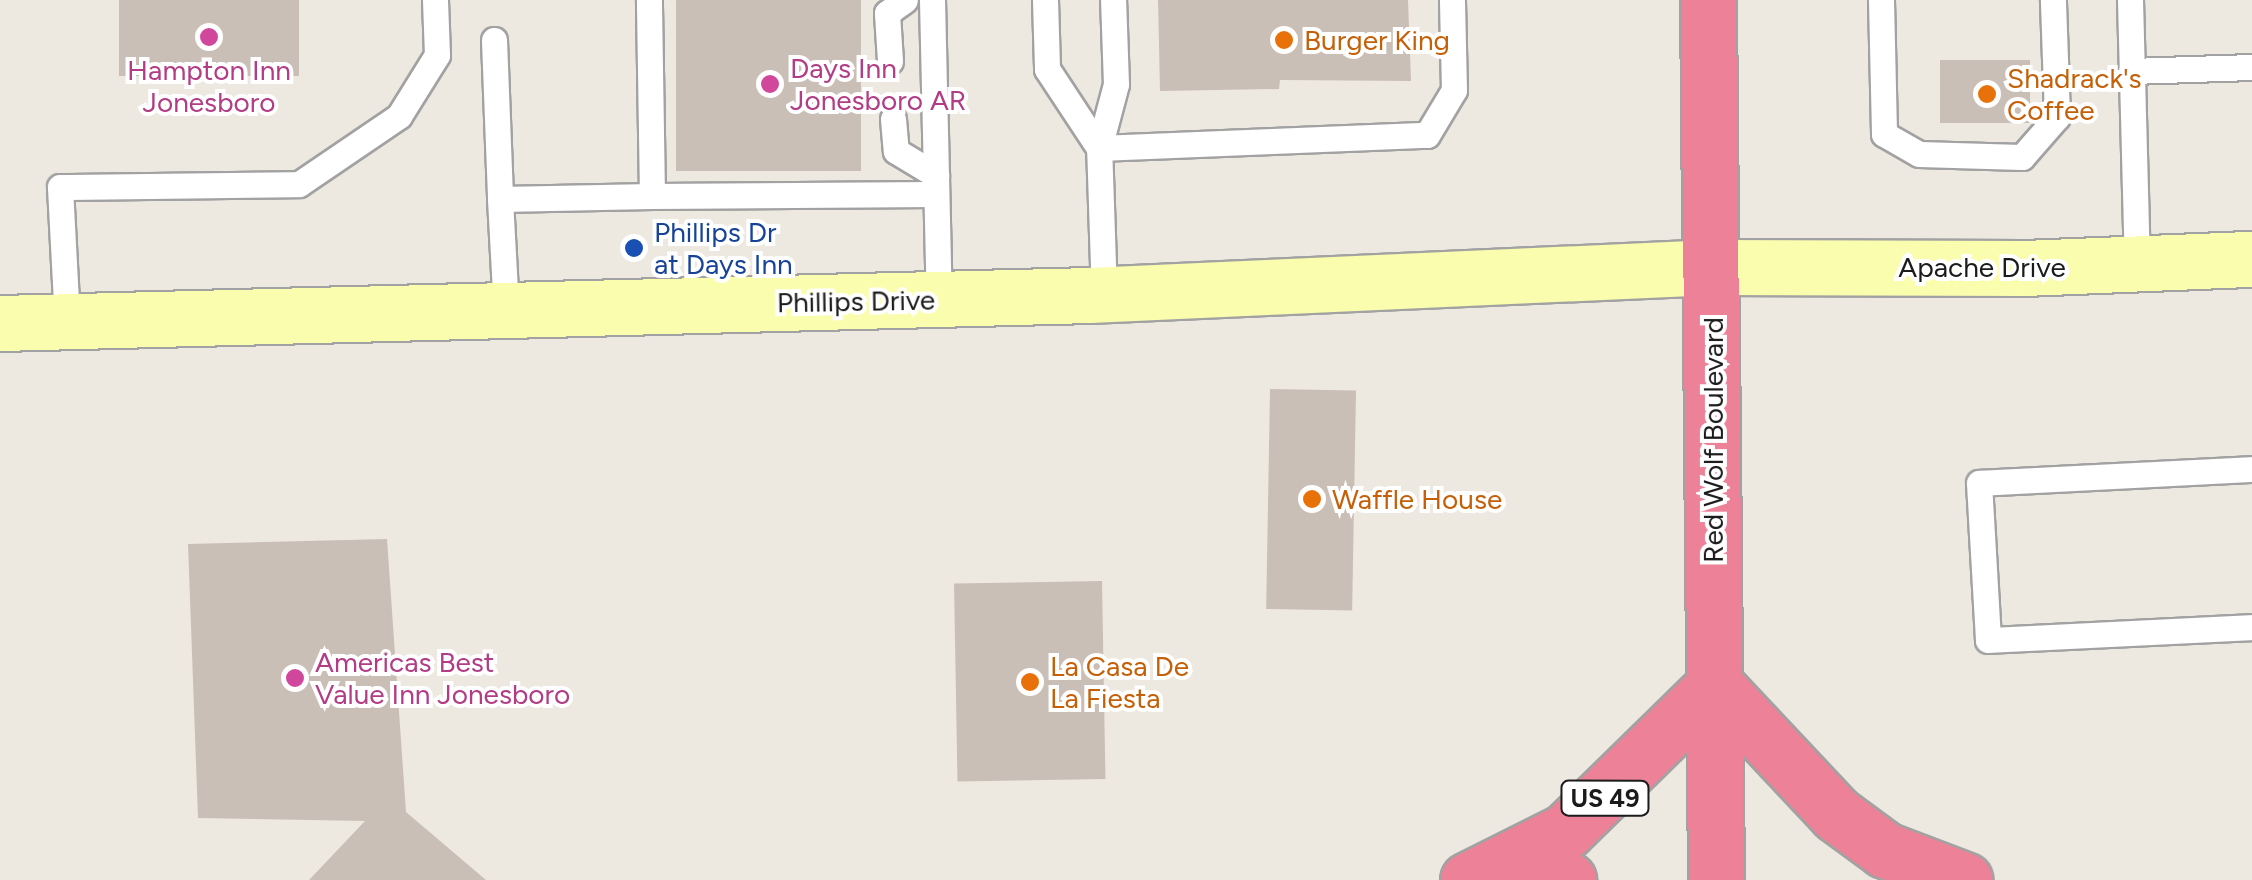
<!DOCTYPE html>
<html>
<head>
<meta charset="utf-8">
<style>
	body { margin:0 }
	#map { position:relative; width:2252px; height:880px; overflow:hidden; background:#eee9e0; font-family:Figtree,sans-serif }
	div>[style] { position:absolute }
	.building>* { inset:0; background:#cabfb6; transform-origin:0 0 }
	.roads { filter:drop-shadow(2px 0 #a2a2a2) drop-shadow(-2px 0 #a2a2a2) drop-shadow(0 2px #a2a2a2) drop-shadow(0 -2px #a2a2a2) }
	.lane>* { height:25px; margin:-12.5px; padding:0 12.5px; transform-origin:12.5px; border-radius:12.5px; background:#fff }
	.secondary>* { height:55px; margin:-27.5px; padding:0 27.5px; transform-origin:27.5px; border-radius:27.5px; background:#fbfdae }
	.highway>* { height:55px; margin:-27.5px; padding:0 27.5px; transform-origin:27.5px; border-radius:27.5px; background:#ec8197 }
	.dots>* { width:28px; height:28px; translate:-50% -50%; box-sizing:border-box; border:5px solid #fff; border-radius:50% }
	span { translate:-50% -50%; white-space:nowrap; text-align:center; line-height:1.15; -webkit-text-stroke:8px #fff; paint-order:stroke }
	.shield-label span { padding:2px 8px; background:#fff; border:2px solid; border-radius:8px; -webkit-text-stroke-width:0 }
	.shield-label { font-size:25px; color:#1b1b1b; font-weight:700 }
	.food-label { font-size:28px; color:#c56008 }
	.left { translate:0 -50%; text-align:left }
	.hotel-label { font-size:28px; color:#b23c85 }
	.transit-label { font-size:28px; color:#164399 }
	.street-label { font-size:28px; color:#1b1b1b }
</style>
</head>
<body>
<div id="map">
	<div class="building">
		<i style="left:119px;top:0;width:180px;height:76px"></i>
		<i style="left:676px;top:0;width:185px;height:171px"></i>
		<i style="clip-path:polygon(1158px 0,1408px 0,1411px 81px,1280px 80px,1279px 89px,1160px 91px)"></i>
		<i style="left:2030px;top:60px;width:63px;height:90px;rotate:90deg"></i>
		<i style="left:1270px;top:389px;width:86px;height:220px;rotate:1deg"></i>
		<i style="clip-path:polygon(387px 539px,406px 812px,486px 880px,309px 880px,365px 821px,198px 818px,188px 544px)"></i>
		<i style="left:1102px;top:581px;width:198px;height:148px;rotate:89deg"></i>
	</div>
	<div class="roads">
		<div class="lane">
			<i style="left:932px;top:0;width:299px;rotate:88.7deg"></i>
			<i style="left:1045px;top:0;width:69px;rotate:88.3deg"></i>
			<i style="left:1047px;top:69px;width:95px;rotate:56.6deg"></i>
			<i style="left:1881px;top:0;width:134px;rotate:88.7deg"></i>
			<i style="left:1884px;top:134px;width:40px;rotate:29.7deg"></i>
			<i style="left:1919px;top:154px;width:103px;rotate:1.7deg"></i>
			<i style="left:2022px;top:157px;width:53px;rotate:-48.8deg"></i>
			<i style="left:2057px;top:117px;width:117px;rotate:-92deg"></i>
			<i style="left:2130px;top:0;width:263px;rotate:88.5deg"></i>
			<i style="left:494px;top:40px;width:159px;rotate:87.8deg"></i>
			<i style="left:890px;top:61px;width:48px;rotate:-93.6deg"></i>
			<i style="left:887px;top:13px;width:22px;rotate:-36deg"></i>
			<i style="left:2131px;top:71px;width:121px;rotate:-1.9deg"></i>
			<i style="left:893px;top:119px;width:32px;rotate:85deg"></i>
			<i style="left:896px;top:151px;width:47px;rotate:31deg"></i>
			<i style="left:1099px;top:148px;width:328px;rotate:-2.3deg"></i>
			<i style="left:1427px;top:135px;width:52px;rotate:-59deg"></i>
			<i style="left:1454px;top:90px;width:90px;rotate:-91.3deg"></i>
			<i style="left:652px;top:196px;width:284px;rotate:-0.4deg"></i>
			<i style="left:1104px;top:295px;width:147px;rotate:-91.9deg"></i>
			<i style="left:1099px;top:148px;width:66px;rotate:-75.1deg"></i>
			<i style="left:1116px;top:84px;width:84px;rotate:-92deg"></i>
			<i style="left:506px;top:310px;width:111px;rotate:-93.1deg"></i>
			<i style="left:500px;top:199px;width:152px;rotate:-1.1deg"></i>
			<i style="left:652px;top:196px;width:196px;rotate:-90.9deg"></i>
			<i style="left:67px;top:321px;width:134px;rotate:-93deg"></i>
			<i style="left:60px;top:187px;width:239px;rotate:-0.7deg"></i>
			<i style="left:299px;top:184px;width:121px;rotate:-34.2deg"></i>
			<i style="left:399px;top:116px;width:72px;rotate:-58.1deg"></i>
			<i style="left:437px;top:55px;width:55px;rotate:-92.1deg"></i>
			<i style="left:2252px;top:469px;width:273px;rotate:177.1deg"></i>
			<i style="left:1979px;top:483px;width:157px;rotate:86.7deg"></i>
			<i style="left:1988px;top:640px;width:264px;rotate:-2.8deg"></i>
		</div>
		<div class="secondary">
			<i style="left:0;top:323px;width:1089px;rotate:-1.47deg"></i>
			<i style="left:1089px;top:295px;width:624px;rotate:-2.57deg"></i>
			<i style="left:1712px;top:267px;width:312px;rotate:0.2deg"></i>
			<i style="left:2024px;top:268px;width:228px;rotate:-2.3deg"></i>
		</div>
		<div class="highway">
			<i style="left:1708px;top:0;width:880px;rotate:89.48deg"></i>
			<i style="left:1715px;top:685px;width:177px;rotate:46.8deg"></i>
			<i style="left:1836px;top:814px;width:61px;rotate:36.3deg"></i>
			<i style="left:1885px;top:850px;width:85px;rotate:20.8deg"></i>
			<i style="left:1484px;top:878px;width:64px;rotate:-2.7deg"></i>
			<i style="left:1548px;top:875px;width:21px;rotate:14deg"></i>
			<i style="left:1468px;top:880px;width:110px;rotate:-26.6deg"></i>
			<i style="left:1566px;top:831px;width:209px;rotate:-44.4deg"></i>
		</div>
	</div>
	<div class="dots">
		<i style="left:209px;top:37px;background:#d1479c"></i>
		<i style="left:1284px;top:40px;background:#e8710a"></i>
		<i style="left:770px;top:84px;background:#d1479c"></i>
		<i style="left:1987px;top:94px;background:#e8710a"></i>
		<i style="left:634px;top:248px;background:#1a4fb4"></i>
		<i style="left:1312px;top:499px;background:#e8710a"></i>
		<i style="left:295px;top:678px;background:#d1479c"></i>
		<i style="left:1030px;top:682px;background:#e8710a"></i>
	</div>
	<div class="shield-label">
		<span style="left:1605px;top:798px">US 49</span>
	</div>
	<div class="food-label">
		<span class="left" style="left:1304px;top:40px">Burger King</span>
		<span class="left" style="left:2007px;top:94px">Shadrack's<br>Coffee</span>
		<span class="left" style="left:1332px;top:499px">Waffle House</span>
		<span class="left" style="left:1050px;top:682px">La Casa De<br>La Fiesta</span>
	</div>
	<div class="hotel-label">
		<span class="left" style="left:790px;top:84px">Days Inn<br>Jonesboro AR</span>
		<span style="left:209px;top:86px">Hampton Inn<br>Jonesboro</span>
		<span class="left" style="left:315px;top:678px">Americas Best<br>Value Inn Jonesboro</span>
	</div>
	<div class="transit-label">
		<span class="left" style="left:654px;top:248px">Phillips Dr<br>at Days Inn</span>
	</div>
	<div class="street-label">
		<span style="left:1982px;top:267px">Apache Drive</span>
		<span style="left:856px;top:301px;rotate:-1deg">Phillips Drive</span>
		<span style="left:1713px;top:440px;rotate:-90deg">Red Wolf Boulevard</span>
	</div>
</div>
</body>
</html>
